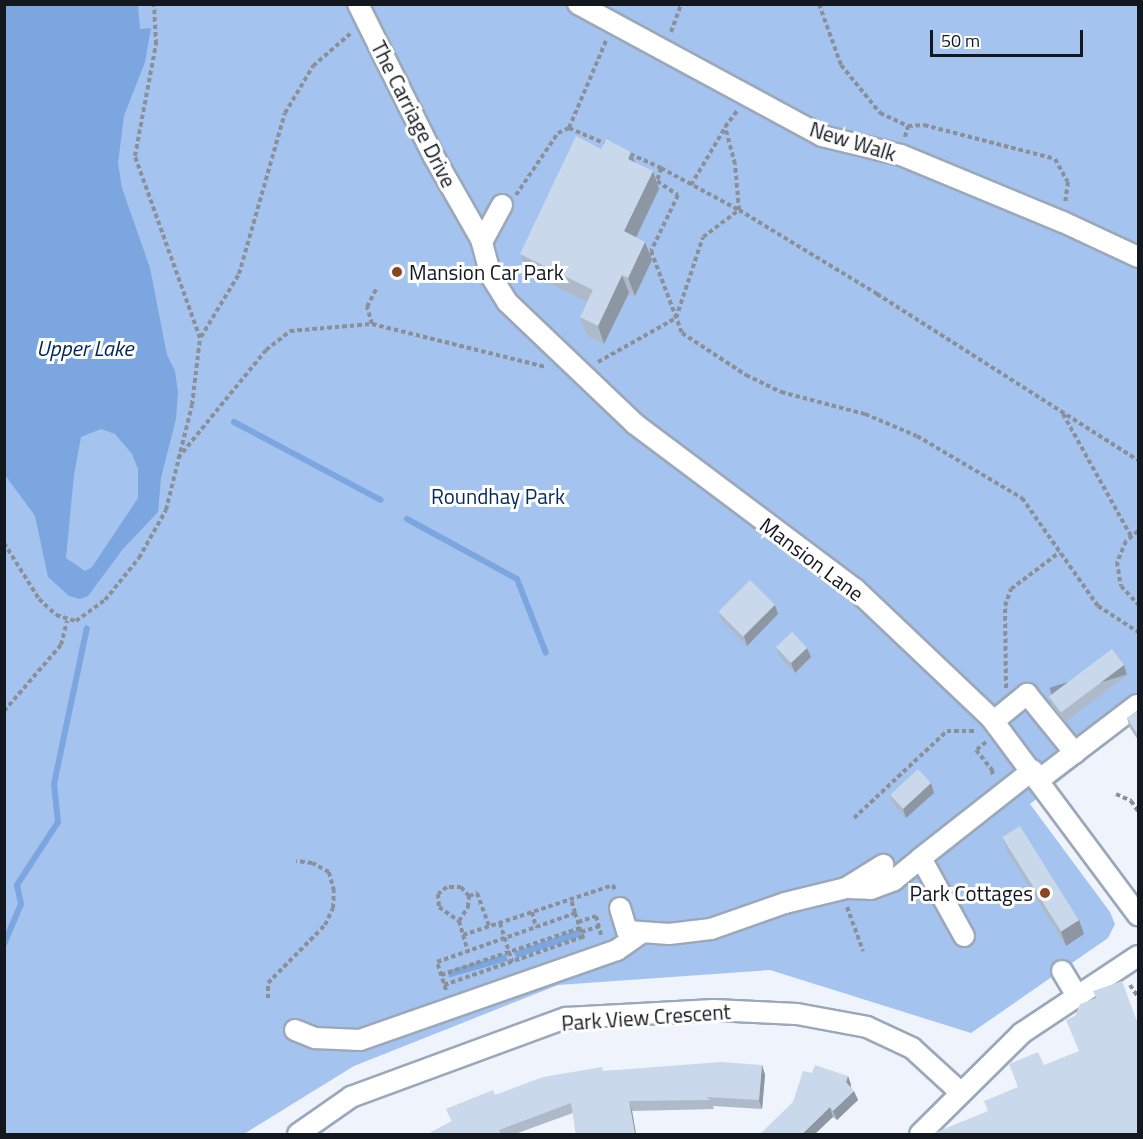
<!DOCTYPE html>
<html>
<head>
<meta charset="utf-8">
<style>
	body { margin:0 }
	#map { position:relative; width:1143px; height:1139px; overflow:hidden; background:#eff4fc; font-family:"Titillium Web",sans-serif }
	div>[style] { position:absolute }
	.green>* { inset:0; background:#a4c4ef }
	.water>* { inset:0; background:#7ca6df; transform-origin:0 0 }
	.stream>* { height:6px; margin:-3px; padding:0 3px; transform-origin:3px; border-radius:3px; background:#7ca6df }
	.path>* { height:4px; margin-top:-2px; transform-origin:0; background:repeating-linear-gradient(90deg,#8b9098 0 4.5px,transparent 0 7.5px) }
	.roads { filter:drop-shadow(2px 0 #9ba8ba) drop-shadow(-2px 0 #9ba8ba) drop-shadow(0 2px #9ba8ba) drop-shadow(0 -2px #9ba8ba) }
	.minor>* { height:20px; margin:-10px; padding:0 10px; transform-origin:10px; border-radius:10px; background:#fff }
	.wall>* { inset:0; background:#aebaca }
	.shaded-wall>* { inset:0; background:#8d97a4; transform-origin:0 0 }
	.building>* { inset:0; background:#cad8eb; transform-origin:0 0 }
	.dots>* { width:16px; height:16px; translate:-50% -50%; box-sizing:border-box; border:3px solid #fff; border-radius:50% }
	span { translate:-50% -50%; white-space:nowrap; text-align:center; line-height:1.15; -webkit-text-stroke:6px #fff; paint-order:stroke }
	.street-label { font-size:21px; color:#13181f }
	.poi-label { font-size:21px; color:#13181f }
	.left { translate:0 -50%; text-align:left }
	.right { translate:-100% -50%; text-align:right }
	.park-label { font-size:21px; color:#022b5e }
	.water-label { font-size:22px; color:#002759; font-style:italic }
	.frame { position:absolute; inset:0; border:6px solid #13181f; pointer-events:none }
	.scale { position:absolute; left:930px; top:30px; width:153px; height:27px; box-sizing:border-box; border:3px solid #13181f; border-top:0; padding-left:8px; font-size:18px; line-height:21px; white-space:nowrap; color:#13181f; -webkit-text-stroke:4px #fff; paint-order:stroke }
</style>
</head>
<body>
<div id="map">
	<div class="green">
		<i style="clip-path:polygon(5px 5px,1138px 5px,1138px 719px,1030px 804px,1110px 912px,1115px 924px,1108px 938px,971px 1033px,770px 970px,558px 985px,354px 1066px,244px 1134px,5px 1134px)"></i>
	</div>
	<div class="water">
		<i style="clip-path:polygon(evenodd,4px 5px,138px 5px,140px 29px,151px 28px,145px 62px,124px 116px,118px 163px,122px 188px,150px 268px,167px 355px,175px 371px,178px 392px,176px 419px,161px 478px,158px 512px,123px 549px,88px 596px,80px 599px,69px 596px,48px 577px,35px 516px,5px 475px,4px 5px,101px 429px,115px 434px,132px 454px,138px 469px,138px 498px,92px 567px,85px 571px,66px 558px,74px 475px,81px 437px,101px 429px)"></i>
		<i style="clip-path:polygon(579px 929px,582px 936px,516px 958px,514px 952px)"></i>
		<i style="left:506px;top:954px;width:7px;height:61px;rotate:74deg"></i>
	</div>
	<div class="stream">
		<i style="left:234px;top:422px;width:166px;rotate:28deg"></i>
		<i style="left:407px;top:519px;width:125px;rotate:28.6deg"></i>
		<i style="left:517px;top:579px;width:79px;rotate:68.6deg"></i>
		<i style="left:4px;top:944px;width:43px;rotate:-67deg"></i>
		<i style="left:21px;top:904px;width:19px;rotate:-102deg"></i>
		<i style="left:17px;top:885px;width:75px;rotate:-56.9deg"></i>
		<i style="left:58px;top:822px;width:38px;rotate:-96deg"></i>
		<i style="left:54px;top:784px;width:159px;rotate:-78.1deg"></i>
	</div>
	<div class="path">
		<i style="left:819px;top:4px;width:65px;rotate:70.2deg"></i>
		<i style="left:841px;top:65px;width:62px;rotate:50.9deg"></i>
		<i style="left:880px;top:113px;width:31px;rotate:25deg"></i>
		<i style="left:671px;top:32px;width:30px;rotate:-70deg"></i>
		<i style="left:569px;top:128px;width:95px;rotate:-67deg"></i>
		<i style="left:905px;top:137px;width:11px;rotate:-75deg"></i>
		<i style="left:908px;top:126px;width:16px;rotate:-4deg"></i>
		<i style="left:924px;top:125px;width:135px;rotate:14.5deg"></i>
		<i style="left:1055px;top:159px;width:26px;rotate:61deg"></i>
		<i style="left:1068px;top:182px;width:21px;rotate:98deg"></i>
		<i style="left:630px;top:154px;width:34px;rotate:24deg"></i>
		<i style="left:661px;top:168px;width:14px;rotate:107deg"></i>
		<i style="left:657px;top:181px;width:25px;rotate:34deg"></i>
		<i style="left:678px;top:195px;width:62px;rotate:115.7deg"></i>
		<i style="left:651px;top:251px;width:88px;rotate:69.3deg"></i>
		<i style="left:682px;top:333px;width:77px;rotate:33.3deg"></i>
		<i style="left:746px;top:375px;width:39px;rotate:26deg"></i>
		<i style="left:781px;top:392px;width:87px;rotate:14.7deg"></i>
		<i style="left:865px;top:414px;width:56px;rotate:22.9deg"></i>
		<i style="left:917px;top:436px;width:122px;rotate:30.6deg"></i>
		<i style="left:1022px;top:498px;width:132px;rotate:54.9deg"></i>
		<i style="left:1098px;top:606px;width:48px;rotate:33deg"></i>
		<i style="left:661px;top:168px;width:89px;rotate:28.3deg"></i>
		<i style="left:739px;top:210px;width:162px;rotate:31.3deg"></i>
		<i style="left:877px;top:294px;width:309px;rotate:32.5deg"></i>
		<i style="left:691px;top:185px;width:66px;rotate:-59.2deg"></i>
		<i style="left:516px;top:195px;width:75px;rotate:-55.9deg"></i>
		<i style="left:558px;top:133px;width:12px;rotate:-24deg"></i>
		<i style="left:569px;top:128px;width:40px;rotate:23.4deg"></i>
		<i style="left:372px;top:324px;width:18px;rotate:-106deg"></i>
		<i style="left:367px;top:307px;width:22px;rotate:-63deg"></i>
		<i style="left:201px;top:337px;width:74px;rotate:-58.9deg"></i>
		<i style="left:239px;top:274px;width:167px;rotate:-74.1deg"></i>
		<i style="left:285px;top:113px;width:55px;rotate:-59.2deg"></i>
		<i style="left:313px;top:66px;width:50px;rotate:-41deg"></i>
		<i style="left:598px;top:362px;width:90px;rotate:-29.4deg"></i>
		<i style="left:676px;top:318px;width:85px;rotate:-71.6deg"></i>
		<i style="left:703px;top:237px;width:45px;rotate:-36.9deg"></i>
		<i style="left:739px;top:210px;width:46px;rotate:-95deg"></i>
		<i style="left:735px;top:164px;width:38px;rotate:-105deg"></i>
		<i style="left:725px;top:127px;width:20px;rotate:-53deg"></i>
		<i style="left:1063px;top:414px;width:140px;rotate:60.9deg"></i>
		<i style="left:178px;top:458px;width:139px;rotate:-50.8deg"></i>
		<i style="left:266px;top:350px;width:31px;rotate:-38deg"></i>
		<i style="left:290px;top:331px;width:82px;rotate:-4.9deg"></i>
		<i style="left:372px;top:324px;width:179px;rotate:13.9deg"></i>
		<i style="left:1138px;top:531px;width:16px;rotate:140deg"></i>
		<i style="left:1126px;top:541px;width:23px;rotate:113deg"></i>
		<i style="left:1117px;top:562px;width:24px;rotate:81deg"></i>
		<i style="left:1121px;top:586px;width:25px;rotate:47deg"></i>
		<i style="left:4px;top:543px;width:66px;rotate:58deg"></i>
		<i style="left:39px;top:599px;width:23px;rotate:43deg"></i>
		<i style="left:56px;top:615px;width:21px;rotate:17deg"></i>
		<i style="left:76px;top:621px;width:36px;rotate:-36deg"></i>
		<i style="left:105px;top:600px;width:54px;rotate:-51deg"></i>
		<i style="left:139px;top:558px;width:55px;rotate:-60.6deg"></i>
		<i style="left:166px;top:510px;width:108px;rotate:-76.1deg"></i>
		<i style="left:192px;top:405px;width:67px;rotate:-83.2deg"></i>
		<i style="left:200px;top:338px;width:193px;rotate:-109.7deg"></i>
		<i style="left:135px;top:156px;width:114px;rotate:-79.4deg"></i>
		<i style="left:156px;top:44px;width:40px;rotate:-92.9deg"></i>
		<i style="left:1006px;top:688px;width:82px;rotate:-90.7deg"></i>
		<i style="left:1005px;top:606px;width:18px;rotate:-71deg"></i>
		<i style="left:1011px;top:589px;width:61px;rotate:-37.1deg"></i>
		<i style="left:4px;top:711px;width:87px;rotate:-49.2deg"></i>
		<i style="left:61px;top:645px;width:25px;rotate:-76deg"></i>
		<i style="left:986px;top:742px;width:13px;rotate:141deg"></i>
		<i style="left:976px;top:750px;width:26px;rotate:51deg"></i>
		<i style="left:992px;top:770px;width:7px;rotate:82deg"></i>
		<i style="left:1116px;top:794px;width:17px;rotate:25deg"></i>
		<i style="left:1131px;top:801px;width:12px;rotate:55deg"></i>
		<i style="left:854px;top:818px;width:127px;rotate:-43.1deg"></i>
		<i style="left:947px;top:731px;width:29px"></i>
		<i style="left:469px;top:896px;width:9px;rotate:-21deg"></i>
		<i style="left:477px;top:893px;width:35px;rotate:70deg"></i>
		<i style="left:847px;top:907px;width:47px;rotate:70deg"></i>
		<i style="left:532px;top:912px;width:16px;rotate:75deg"></i>
		<i style="left:575px;top:913px;width:29px;rotate:72deg"></i>
		<i style="left:459px;top:921px;width:17px;rotate:-57deg"></i>
		<i style="left:468px;top:907px;width:11px;rotate:-85deg"></i>
		<i style="left:469px;top:896px;width:12px;rotate:-132deg"></i>
		<i style="left:461px;top:887px;width:14px;rotate:180deg"></i>
		<i style="left:447px;top:887px;width:11px;rotate:142deg"></i>
		<i style="left:438px;top:894px;width:13px;rotate:86deg"></i>
		<i style="left:439px;top:907px;width:24px;rotate:35deg"></i>
		<i style="left:459px;top:921px;width:15px;rotate:74deg"></i>
		<i style="left:463px;top:935px;width:158px;rotate:-18.4deg"></i>
		<i style="left:613px;top:885px;width:5px;rotate:68deg"></i>
		<i style="left:578px;top:922px;width:19px;rotate:-18deg"></i>
		<i style="left:596px;top:916px;width:20px;rotate:75deg"></i>
		<i style="left:500px;top:923px;width:41px;rotate:72.9deg"></i>
		<i style="left:581px;top:932px;width:21px;rotate:-17deg"></i>
		<i style="left:463px;top:935px;width:17px;rotate:73deg"></i>
		<i style="left:441px;top:975px;width:147px;rotate:-18.7deg"></i>
		<i style="left:444px;top:985px;width:147px;rotate:-19.1deg"></i>
		<i style="left:1130px;top:985px;width:14px;rotate:56deg"></i>
		<i style="left:446px;top:990px;width:29px;rotate:-108deg"></i>
		<i style="left:437px;top:962px;width:146px;rotate:-19.5deg"></i>
		<i style="left:575px;top:913px;width:15px;rotate:-106deg"></i>
		<i style="left:268px;top:998px;width:15px;rotate:-90deg"></i>
		<i style="left:268px;top:983px;width:81px;rotate:-45.5deg"></i>
		<i style="left:325px;top:925px;width:19px;rotate:-65deg"></i>
		<i style="left:333px;top:908px;width:17px;rotate:-87deg"></i>
		<i style="left:334px;top:891px;width:20px;rotate:-105deg"></i>
		<i style="left:329px;top:872px;width:19px;rotate:-152deg"></i>
		<i style="left:312px;top:863px;width:16px;rotate:-173deg"></i>
	</div>
	<div class="roads">
		<div class="minor">
			<i style="left:358px;top:4px;width:169px;rotate:63.6deg"></i>
			<i style="left:433px;top:155px;width:97px;rotate:60.3deg"></i>
			<i style="left:481px;top:239px;width:38px;rotate:75deg"></i>
			<i style="left:491px;top:276px;width:31px;rotate:58deg"></i>
			<i style="left:507px;top:302px;width:177px;rotate:43.6deg"></i>
			<i style="left:635px;top:424px;width:275px;rotate:36.9deg"></i>
			<i style="left:855px;top:589px;width:187px;rotate:43.5deg"></i>
			<i style="left:991px;top:718px;width:246px;rotate:53.3deg"></i>
			<i style="left:578px;top:4px;width:277px;rotate:28.4deg"></i>
			<i style="left:822px;top:136px;width:81px;rotate:13.5deg"></i>
			<i style="left:901px;top:155px;width:175px;rotate:22.5deg"></i>
			<i style="left:1063px;top:222px;width:83px;rotate:25deg"></i>
			<i style="left:482px;top:242px;width:42px;rotate:-61.6deg"></i>
			<i style="left:994px;top:721px;width:43px;rotate:-39.3deg"></i>
			<i style="left:1027px;top:694px;width:76px;rotate:50.9deg"></i>
			<i style="left:1040px;top:779px;width:122px;rotate:-37.3deg"></i>
			<i style="left:846px;top:888px;width:25px;rotate:2deg"></i>
			<i style="left:871px;top:889px;width:25px;rotate:-21deg"></i>
			<i style="left:894px;top:880px;width:35px;rotate:-39deg"></i>
			<i style="left:620px;top:908px;width:24px;rotate:73deg"></i>
			<i style="left:627px;top:931px;width:42px;rotate:4.1deg"></i>
			<i style="left:669px;top:934px;width:42px;rotate:-6.8deg"></i>
			<i style="left:711px;top:929px;width:78px;rotate:-19.4deg"></i>
			<i style="left:785px;top:903px;width:63px;rotate:-13.8deg"></i>
			<i style="left:846px;top:888px;width:44px;rotate:-31.9deg"></i>
			<i style="left:964px;top:936px;width:89px;rotate:-118.9deg"></i>
			<i style="left:921px;top:858px;width:142px;rotate:-38.2deg"></i>
			<i style="left:1062px;top:971px;width:27px;rotate:59deg"></i>
			<i style="left:295px;top:1030px;width:22px;rotate:22deg"></i>
			<i style="left:315px;top:1038px;width:45px;rotate:2.5deg"></i>
			<i style="left:360px;top:1040px;width:272px;rotate:-19.3deg"></i>
			<i style="left:617px;top:950px;width:29px;rotate:-35deg"></i>
			<i style="left:298px;top:1134px;width:65px;rotate:-34.9deg"></i>
			<i style="left:351px;top:1097px;width:229px;rotate:-20.2deg"></i>
			<i style="left:566px;top:1018px;width:148px;rotate:-3.1deg"></i>
			<i style="left:714px;top:1010px;width:83px;rotate:2.8deg"></i>
			<i style="left:797px;top:1014px;width:71px;rotate:10.5deg"></i>
			<i style="left:867px;top:1027px;width:50px;rotate:25deg"></i>
			<i style="left:912px;top:1048px;width:65px;rotate:42.5deg"></i>
			<i style="left:920px;top:1134px;width:144px;rotate:-44.7deg"></i>
			<i style="left:1022px;top:1033px;width:139px;rotate:-33.6deg"></i>
		</div>
	</div>
	<div class="wall">
		<i style="clip-path:polygon(601px 149px,631px 152px,635px 162px,659px 189px,636px 237px,652px 260px,635px 296px,629px 293px,604px 344px,587px 335px,580px 317px,587px 302px,527px 272px,520px 254px)"></i>
		<i style="clip-path:polygon(775px 605px,778px 614px,747px 646px,722px 621px,718px 611px)"></i>
		<i style="clip-path:polygon(776px 647px,811px 657px,795px 673px,779px 656px)"></i>
		<i style="clip-path:polygon(1124px 665px,1127px 675px,1065px 722px,1052px 706px,1049px 697px)"></i>
		<i style="clip-path:polygon(1138px 710px,1138px 740px,1130px 728px,1127px 718px)"></i>
		<i style="clip-path:polygon(931px 783px,934px 793px,906px 818px,893px 804px,890px 795px)"></i>
		<i style="clip-path:polygon(1002px 837px,1079px 920px,1084px 934px,1066px 946px,1007px 851px)"></i>
		<i style="clip-path:polygon(762px 1065px,765px 1075px,762px 1109px,713px 1106px,714px 1109px,632px 1111px,636px 1134px,576px 1134px,573px 1113px,515px 1134px,428px 1134px,451px 1122px,495px 1095px,604px 1071px)"></i>
		<i style="clip-path:polygon(812px 1073px,848px 1076px,851px 1085px,851px 1087px,858px 1100px,837px 1120px,833px 1117px,793px 1102px)"></i>
	</div>
	<div class="shaded-wall">
		<i style="clip-path:polygon(631px 152px,638px 170px,628px 159px)"></i>
		<i style="clip-path:polygon(653px 171px,659px 189px,630px 250px,624px 231px)"></i>
		<i style="clip-path:polygon(645px 242px,652px 260px,635px 296px,628px 278px)"></i>
		<i style="clip-path:polygon(622px 275px,629px 293px,604px 344px,598px 326px)"></i>
		<i style="clip-path:polygon(775px 605px,778px 614px,747px 646px,744px 636px)"></i>
		<i style="clip-path:polygon(807px 648px,811px 657px,795px 673px,791px 663px)"></i>
		<i style="left:1124px;top:665px;width:10px;height:78px;rotate:73deg"></i>
		<i style="clip-path:polygon(931px 783px,934px 793px,906px 818px,903px 809px)"></i>
		<i style="clip-path:polygon(1079px 920px,1084px 934px,1066px 946px,1061px 932px)"></i>
		<i style="clip-path:polygon(762px 1065px,765px 1075px,762px 1109px,759px 1100px)"></i>
		<i style="clip-path:polygon(848px 1076px,851px 1085px,849px 1091px,846px 1082px)"></i>
		<i style="clip-path:polygon(854px 1091px,858px 1100px,837px 1120px,833px 1111px)"></i>
		<i style="clip-path:polygon(629px 1101px,632px 1111px,636px 1134px,635px 1134px)"></i>
		<i style="clip-path:polygon(830px 1107px,833px 1117px,815px 1134px,802px 1134px)"></i>
	</div>
	<div class="building">
		<i style="clip-path:polygon(576px 136px,601px 149px,606px 139px,631px 152px,628px 159px,653px 171px,624px 231px,645px 242px,628px 278px,622px 275px,598px 326px,580px 317px,593px 290px,520px 254px)"></i>
		<i style="left:750px;top:580px;width:35px;height:45px;rotate:45deg"></i>
		<i style="left:792px;top:632px;width:22px;height:22px;rotate:47deg"></i>
		<i style="left:1112px;top:649px;width:20px;height:79px;rotate:53deg"></i>
		<i style="clip-path:polygon(1138px 710px,1138px 735px,1127px 718px)"></i>
		<i style="left:918px;top:769px;width:19px;height:38px;rotate:47deg"></i>
		<i style="left:1020px;top:826px;width:111px;height:21px;rotate:58deg"></i>
		<i style="clip-path:polygon(1122px 981px,1138px 1024px,1138px 1134px,934px 1134px,934px 1133px,988px 1111px,984px 1101px,1018px 1087px,1009px 1064px,1038px 1052px,1044px 1065px,1079px 1051px,1066px 1020px,1075px 1016px,1080px 1004px,1096px 998px,1093px 991px)"></i>
		<i style="clip-path:polygon(721px 1062px,762px 1065px,759px 1100px,707px 1097px,710px 1100px,629px 1101px,635px 1134px,576px 1134px,571px 1103px,499px 1130px,501px 1134px,428px 1134px,452px 1122px,446px 1109px,493px 1090px,495px 1095px,543px 1077px,602px 1067px,603px 1071px)"></i>
		<i style="clip-path:polygon(815px 1065px,848px 1076px,846px 1082px,854px 1091px,833px 1111px,830px 1107px,802px 1134px,760px 1134px,793px 1102px,803px 1071px,812px 1073px)"></i>
	</div>
	<div class="dots">
		<i style="left:397px;top:272px;background:#8b451f"></i>
		<i style="left:1045px;top:893px;background:#8b451f"></i>
	</div>
	<div class="street-label">
		<span style="left:414px;top:114px;rotate:63deg">The Carriage Drive</span>
		<span style="left:853px;top:141px;rotate:17deg">New Walk</span>
		<span style="left:812px;top:559px;rotate:37deg">Mansion Lane</span>
		<span style="left:646px;top:1017px;rotate:-4deg">Park View Crescent</span>
	</div>
	<div class="poi-label">
		<span class="left" style="left:409px;top:272px">Mansion Car Park</span>
		<span class="right" style="left:1033px;top:893px">Park Cottages</span>
	</div>
	<div class="park-label">
		<span style="left:498px;top:496px">Roundhay Park</span>
	</div>
	<div class="water-label">
		<span style="left:85px;top:349px">Upper Lake</span>
	</div>
	<div class="frame"></div>
	<div class="scale">50 m</div>
</div>
</body>
</html>
